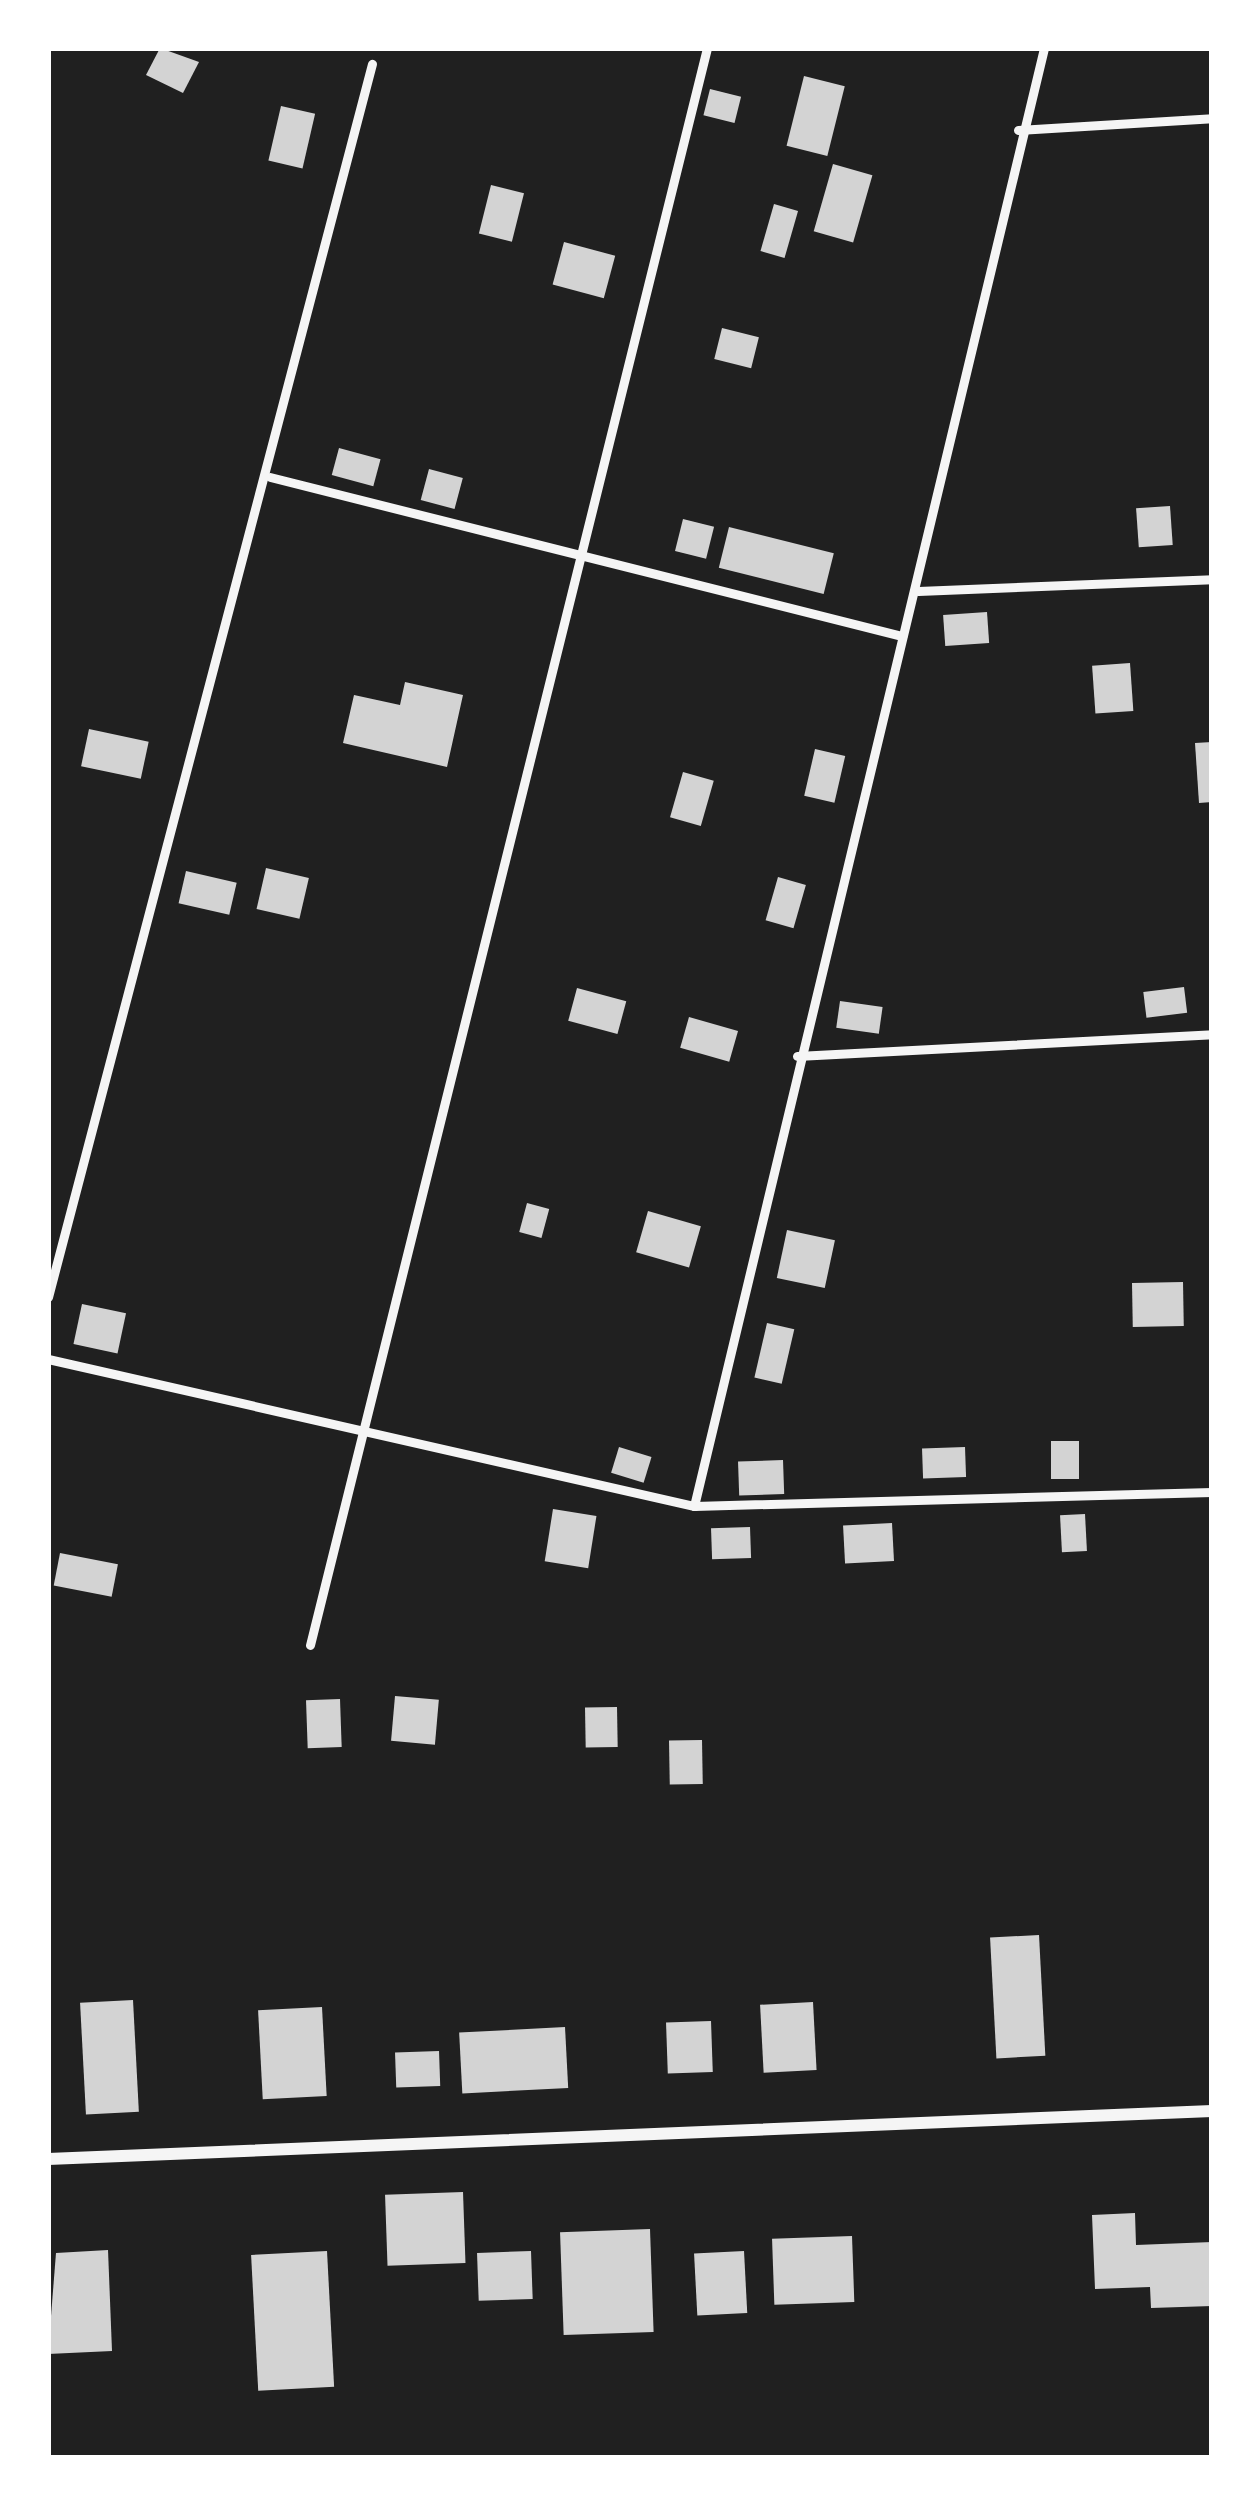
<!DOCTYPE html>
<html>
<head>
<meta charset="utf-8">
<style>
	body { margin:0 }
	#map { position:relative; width:1260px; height:2506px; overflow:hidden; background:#111; font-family:Arial,sans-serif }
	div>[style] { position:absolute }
	.green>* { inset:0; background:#202020; transform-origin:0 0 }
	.building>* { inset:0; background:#d3d3d3; transform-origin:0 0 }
	.service>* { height:9px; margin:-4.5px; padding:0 4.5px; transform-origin:4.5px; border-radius:4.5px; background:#f5f5f5 }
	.minor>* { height:12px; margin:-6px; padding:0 6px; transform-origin:6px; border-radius:6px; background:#f5f5f5 }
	span { translate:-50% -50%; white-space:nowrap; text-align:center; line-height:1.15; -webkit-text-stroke:12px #fff; paint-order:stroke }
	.frame { position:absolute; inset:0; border:51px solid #fff; pointer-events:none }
</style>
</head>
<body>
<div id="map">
	<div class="green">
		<i style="left:48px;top:48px;width:1164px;height:2410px"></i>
	</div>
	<div class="building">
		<i style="clip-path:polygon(160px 48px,199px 62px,183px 93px,146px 75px)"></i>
		<i style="left:804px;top:76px;width:42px;height:72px;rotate:14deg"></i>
		<i style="left:710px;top:89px;width:32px;height:27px;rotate:14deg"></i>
		<i style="left:281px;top:106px;width:35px;height:56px;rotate:13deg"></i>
		<i style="left:833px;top:164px;width:41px;height:70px;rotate:16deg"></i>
		<i style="left:491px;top:185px;width:34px;height:50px;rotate:14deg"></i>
		<i style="left:774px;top:204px;width:25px;height:49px;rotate:16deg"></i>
		<i style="left:564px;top:242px;width:53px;height:44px;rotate:15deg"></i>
		<i style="left:722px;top:328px;width:38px;height:32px;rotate:14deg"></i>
		<i style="left:339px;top:448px;width:43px;height:28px;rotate:15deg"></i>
		<i style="left:429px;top:469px;width:35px;height:32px;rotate:15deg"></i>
		<i style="left:1170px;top:506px;width:39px;height:34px;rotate:86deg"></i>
		<i style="left:683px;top:519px;width:32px;height:33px;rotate:14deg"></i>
		<i style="left:729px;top:527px;width:108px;height:42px;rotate:14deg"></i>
		<i style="left:987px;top:612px;width:31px;height:44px;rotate:86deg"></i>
		<i style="left:1130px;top:663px;width:48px;height:38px;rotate:86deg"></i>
		<i style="clip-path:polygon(405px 682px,463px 695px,447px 767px,343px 743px,354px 695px,400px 705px)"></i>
		<i style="left:89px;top:729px;width:61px;height:38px;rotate:12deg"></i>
		<i style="clip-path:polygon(1212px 742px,1212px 802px,1199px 803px,1195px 743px)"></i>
		<i style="left:815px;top:749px;width:31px;height:48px;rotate:13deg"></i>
		<i style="left:683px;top:772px;width:32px;height:47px;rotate:16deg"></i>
		<i style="left:266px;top:868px;width:44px;height:42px;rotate:13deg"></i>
		<i style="left:186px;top:871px;width:52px;height:33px;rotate:13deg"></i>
		<i style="left:778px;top:877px;width:29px;height:45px;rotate:16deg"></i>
		<i style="left:1184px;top:987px;width:26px;height:41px;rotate:83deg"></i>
		<i style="left:577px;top:988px;width:51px;height:34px;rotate:15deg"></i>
		<i style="left:840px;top:1001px;width:43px;height:27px;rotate:8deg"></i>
		<i style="left:689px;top:1017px;width:51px;height:32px;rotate:16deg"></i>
		<i style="left:527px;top:1203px;width:23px;height:30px;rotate:15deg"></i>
		<i style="left:648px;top:1211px;width:55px;height:43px;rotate:16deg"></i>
		<i style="left:787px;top:1230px;width:49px;height:49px;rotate:12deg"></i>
		<i style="left:1183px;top:1282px;width:44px;height:51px;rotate:89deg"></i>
		<i style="left:82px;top:1304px;width:45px;height:41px;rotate:12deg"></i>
		<i style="left:767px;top:1323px;width:28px;height:56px;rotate:13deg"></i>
		<i style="left:1051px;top:1441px;width:28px;height:38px"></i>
		<i style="left:619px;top:1447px;width:34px;height:27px;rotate:17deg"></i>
		<i style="left:965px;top:1447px;width:30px;height:43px;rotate:88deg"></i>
		<i style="left:783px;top:1460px;width:34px;height:45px;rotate:88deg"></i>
		<i style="left:553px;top:1509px;width:44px;height:53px;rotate:9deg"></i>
		<i style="left:1085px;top:1514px;width:37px;height:25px;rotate:87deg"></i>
		<i style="left:892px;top:1523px;width:38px;height:49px;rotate:87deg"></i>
		<i style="left:750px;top:1527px;width:31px;height:39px;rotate:88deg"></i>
		<i style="left:60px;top:1553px;width:59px;height:33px;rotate:11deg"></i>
		<i style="left:395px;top:1696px;width:44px;height:45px;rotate:5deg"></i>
		<i style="left:340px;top:1699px;width:48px;height:34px;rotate:88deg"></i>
		<i style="left:617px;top:1707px;width:40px;height:32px;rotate:89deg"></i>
		<i style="left:702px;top:1740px;width:44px;height:33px;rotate:89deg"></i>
		<i style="left:1039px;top:1935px;width:121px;height:49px;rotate:87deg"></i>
		<i style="left:133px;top:2000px;width:112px;height:53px;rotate:87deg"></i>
		<i style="left:813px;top:2002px;width:68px;height:53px;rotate:87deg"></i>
		<i style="left:322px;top:2007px;width:89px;height:64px;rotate:87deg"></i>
		<i style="left:711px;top:2021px;width:51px;height:45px;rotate:88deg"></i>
		<i style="left:565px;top:2027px;width:61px;height:106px;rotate:87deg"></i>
		<i style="left:439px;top:2051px;width:35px;height:44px;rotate:88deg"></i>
		<i style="left:463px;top:2192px;width:71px;height:78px;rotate:88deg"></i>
		<i style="clip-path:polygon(1135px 2213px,1136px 2245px,1212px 2242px,1212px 2306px,1151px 2308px,1150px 2287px,1095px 2289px,1092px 2215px)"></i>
		<i style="left:650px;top:2229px;width:103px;height:90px;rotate:88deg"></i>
		<i style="left:852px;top:2236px;width:66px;height:80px;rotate:88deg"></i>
		<i style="clip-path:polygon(108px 2250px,112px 2351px,48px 2354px,56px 2253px)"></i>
		<i style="left:327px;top:2251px;width:136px;height:76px;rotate:87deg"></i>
		<i style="left:531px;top:2251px;width:48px;height:54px;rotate:88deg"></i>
		<i style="left:744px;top:2251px;width:62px;height:50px;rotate:87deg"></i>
	</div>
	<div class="service">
		<i style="left:1018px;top:130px;width:194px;rotate:-3.5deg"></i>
		<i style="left:270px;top:477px;width:652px;rotate:14.12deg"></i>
		<i style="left:918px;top:591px;width:294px;rotate:-2.3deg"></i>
		<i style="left:797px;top:1056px;width:416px;rotate:-3deg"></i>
		<i style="left:48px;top:1297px;width:1275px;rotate:-75.28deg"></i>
		<i style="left:48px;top:1359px;width:663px;rotate:12.82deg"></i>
		<i style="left:694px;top:1506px;width:518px;rotate:-1.55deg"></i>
		<i style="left:694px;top:1506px;width:1499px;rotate:-76.5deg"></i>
		<i style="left:310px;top:1645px;width:1646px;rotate:-76.04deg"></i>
	</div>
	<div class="minor">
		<i style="left:48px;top:2159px;width:1165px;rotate:-2.36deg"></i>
	</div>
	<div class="frame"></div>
</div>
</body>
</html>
